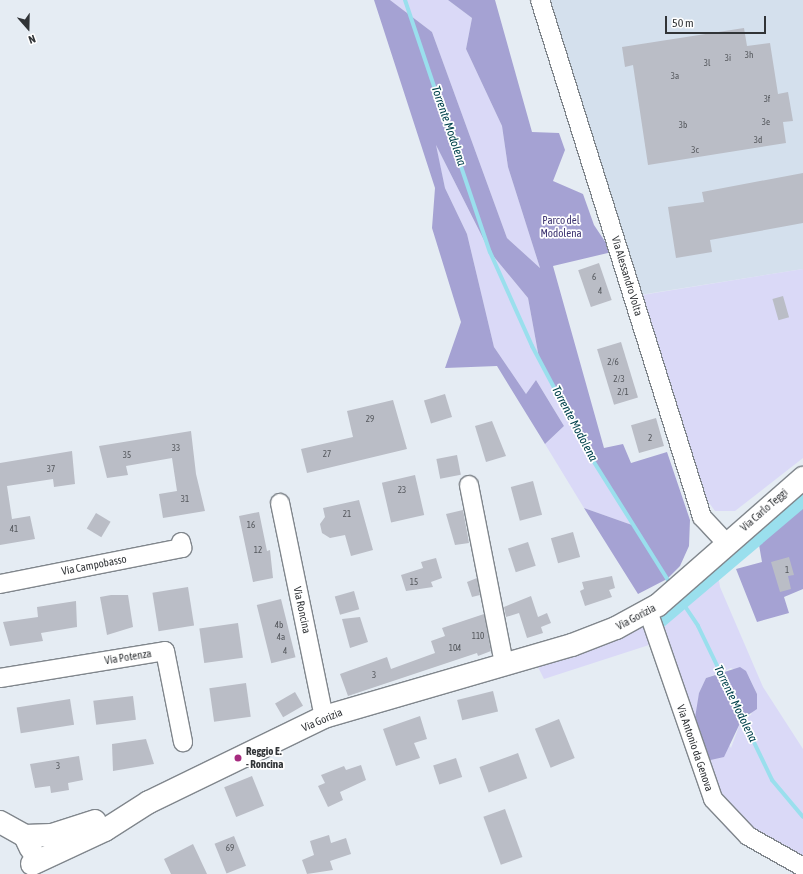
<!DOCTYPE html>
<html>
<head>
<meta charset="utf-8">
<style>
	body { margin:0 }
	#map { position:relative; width:803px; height:874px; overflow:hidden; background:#e5ecf3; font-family:"Asap Condensed",sans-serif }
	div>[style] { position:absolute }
	.built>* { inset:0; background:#d4e0ed }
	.green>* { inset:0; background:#dad9f7 }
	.forest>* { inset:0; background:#a5a2d3 }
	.stream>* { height:4px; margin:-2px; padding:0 2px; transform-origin:2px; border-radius:2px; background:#9adfed }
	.canal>* { height:14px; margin:-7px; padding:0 7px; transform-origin:7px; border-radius:7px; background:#9adfed }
	.building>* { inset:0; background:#babdc6; transform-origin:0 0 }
	.roads { filter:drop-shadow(1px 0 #80868c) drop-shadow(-1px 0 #80868c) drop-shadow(0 1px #80868c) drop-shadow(0 -1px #80868c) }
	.minor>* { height:18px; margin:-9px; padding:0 9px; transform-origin:9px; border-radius:9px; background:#fff }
	.major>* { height:22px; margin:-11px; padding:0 11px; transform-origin:11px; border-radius:11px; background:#fff }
	.dots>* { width:11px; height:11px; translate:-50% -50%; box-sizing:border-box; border:2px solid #fff; border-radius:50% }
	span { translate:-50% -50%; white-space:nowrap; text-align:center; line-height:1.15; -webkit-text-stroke:3.5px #fff; paint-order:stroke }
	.number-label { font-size:9px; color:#53565b }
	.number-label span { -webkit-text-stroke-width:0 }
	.park-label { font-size:11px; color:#3e3572 }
	.street-label { font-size:11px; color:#313437 }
	.poi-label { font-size:11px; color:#313437; font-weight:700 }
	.left { translate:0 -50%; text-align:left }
	.water-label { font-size:12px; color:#00424c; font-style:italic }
	.north { position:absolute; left:8px; top:8px; width:40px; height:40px; -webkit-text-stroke:3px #fff; paint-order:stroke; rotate:160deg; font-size:11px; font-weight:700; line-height:16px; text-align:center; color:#313437 }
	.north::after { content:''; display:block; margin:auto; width:14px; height:18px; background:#313437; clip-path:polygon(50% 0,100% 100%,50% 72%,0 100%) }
	.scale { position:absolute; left:665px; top:16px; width:101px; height:18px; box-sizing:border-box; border:2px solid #313437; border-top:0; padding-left:5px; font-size:12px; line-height:14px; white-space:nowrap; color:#313437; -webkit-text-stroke:3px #fff; paint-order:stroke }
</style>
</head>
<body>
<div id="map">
	<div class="built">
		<i style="clip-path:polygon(537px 0,803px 0,803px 269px,633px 296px)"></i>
	</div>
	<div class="green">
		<i style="clip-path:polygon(390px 0,448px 0,472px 18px,466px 49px,502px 126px,508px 167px,540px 268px,507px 238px,432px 32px)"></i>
		<i style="clip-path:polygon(435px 143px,490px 252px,528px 298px,539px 358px,592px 459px,632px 525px,584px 508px,545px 444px,564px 426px,536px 380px,526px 394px,494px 347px,467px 234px,445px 188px)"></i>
		<i style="clip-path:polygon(803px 269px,803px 458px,735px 511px,715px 511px,707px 500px,642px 295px)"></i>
		<i style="clip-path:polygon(evenodd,803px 499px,718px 575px,720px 587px,763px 687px,803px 749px,803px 874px,794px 874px,745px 845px,727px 830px,712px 810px,649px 645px,544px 679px,536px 663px,712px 569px,803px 499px,731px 668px,749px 677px,757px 694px,751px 715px,742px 718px,731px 748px,699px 693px,706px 678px,731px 668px)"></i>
	</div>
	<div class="forest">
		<i style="clip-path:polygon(374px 0,390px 0,432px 32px,507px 238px,540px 268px,508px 167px,502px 126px,466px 49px,472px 18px,448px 0,495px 0,532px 132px,559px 133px,565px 150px,553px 181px,583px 194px,594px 225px,612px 252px,553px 266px,604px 448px,623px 444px,631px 463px,667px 452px,690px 520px,689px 546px,680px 566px,667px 579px,638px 594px,584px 508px,632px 525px,646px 544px,592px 459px,539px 358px,528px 298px,490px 252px,436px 145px,445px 188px,467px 234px,494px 347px,526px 394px,536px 380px,564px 426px,545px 444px,497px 366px,445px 368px,461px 322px,432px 228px,435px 188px)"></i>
		<i style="clip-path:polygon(803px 502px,803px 589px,784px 597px,789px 613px,757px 622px,736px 569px,762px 562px,758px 539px)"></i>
		<i style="clip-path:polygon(740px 667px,746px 671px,757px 694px,757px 709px,742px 719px,724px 757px,706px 761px,694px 724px,699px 693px,706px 678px)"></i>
	</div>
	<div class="stream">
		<i style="left:405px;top:0;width:266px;rotate:71.4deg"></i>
		<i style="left:490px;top:252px;width:103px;rotate:65.9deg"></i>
		<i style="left:532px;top:346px;width:128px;rotate:62deg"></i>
		<i style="left:592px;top:459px;width:149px;rotate:57.9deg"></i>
		<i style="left:678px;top:596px;width:36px;rotate:56deg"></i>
		<i style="left:698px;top:626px;width:171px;rotate:64.3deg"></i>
		<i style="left:772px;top:780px;width:48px;rotate:50deg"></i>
	</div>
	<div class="canal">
		<i style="left:659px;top:622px;width:189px;rotate:-40.3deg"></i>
	</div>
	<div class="building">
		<i style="clip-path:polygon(744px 28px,747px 46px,770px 43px,778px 94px,788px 92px,793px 121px,783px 122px,786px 143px,648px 165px,633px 65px,625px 67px,622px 47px)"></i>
		<i style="clip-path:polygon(803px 173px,803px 223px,710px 240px,712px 252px,676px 258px,668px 207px,704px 202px,702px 192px)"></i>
		<i style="left:599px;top:263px;width:39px;height:22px;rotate:71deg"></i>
		<i style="left:783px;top:296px;width:22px;height:11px;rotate:74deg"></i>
		<i style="left:621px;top:342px;width:58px;height:25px;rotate:73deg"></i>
		<i style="left:445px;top:394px;width:24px;height:22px;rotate:73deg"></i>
		<i style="clip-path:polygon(393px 400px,407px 449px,307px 473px,301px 449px,353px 437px,347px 411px)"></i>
		<i style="left:656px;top:418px;width:29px;height:26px;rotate:74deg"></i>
		<i style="clip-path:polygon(492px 421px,506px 456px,486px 462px,475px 426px)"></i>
		<i style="clip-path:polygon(191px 431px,196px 474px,205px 511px,163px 518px,159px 494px,177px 491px,172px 458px,126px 466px,128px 475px,107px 478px,99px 446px)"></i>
		<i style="clip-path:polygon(72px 451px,75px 484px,54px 487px,53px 479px,7px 486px,12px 519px,30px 516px,35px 539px,0 545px,0 463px)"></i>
		<i style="left:457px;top:455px;width:20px;height:21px;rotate:79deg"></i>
		<i style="left:415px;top:475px;width:41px;height:34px;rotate:77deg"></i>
		<i style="left:533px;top:481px;width:35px;height:23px;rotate:75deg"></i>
		<i style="clip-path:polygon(359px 500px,373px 550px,351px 556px,345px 535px,330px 538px,322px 533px,320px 524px,325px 517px,323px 508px)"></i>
		<i style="clip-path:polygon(463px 510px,469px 543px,455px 545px,446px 514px)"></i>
		<i style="clip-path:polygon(259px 512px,267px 551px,270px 550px,273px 578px,253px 582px,239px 516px)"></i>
		<i style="left:96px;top:513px;width:17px;height:18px;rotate:31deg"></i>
		<i style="left:573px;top:532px;width:26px;height:23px;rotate:74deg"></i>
		<i style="left:528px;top:542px;width:25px;height:21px;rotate:72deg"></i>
		<i style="clip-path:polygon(789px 557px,794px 575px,788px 576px,791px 589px,780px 592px,771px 562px)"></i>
		<i style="clip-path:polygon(436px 558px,442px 578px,431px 582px,433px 587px,406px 591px,401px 575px,423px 568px,421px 562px)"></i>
		<i style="clip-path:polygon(612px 576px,615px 588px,609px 590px,612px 597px,585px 606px,580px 591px,584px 589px,582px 582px)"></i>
		<i style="clip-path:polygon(477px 578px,480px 595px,472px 597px,467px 582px)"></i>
		<i style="left:188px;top:587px;width:39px;height:36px;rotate:81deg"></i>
		<i style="left:354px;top:591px;width:19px;height:20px;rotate:74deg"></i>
		<i style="clip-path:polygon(111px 595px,128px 595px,133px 627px,107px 635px,100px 597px)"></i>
		<i style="clip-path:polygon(531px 596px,538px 617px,547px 613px,551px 623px,541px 627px,543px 633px,527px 638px,519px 613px,506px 617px,504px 607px)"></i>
		<i style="left:281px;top:599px;width:60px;height:25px;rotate:76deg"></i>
		<i style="clip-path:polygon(76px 601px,77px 627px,41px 633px,43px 641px,10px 646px,3px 622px,38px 617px,37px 607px)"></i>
		<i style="clip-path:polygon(484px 614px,491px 651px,478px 656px,477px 653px,348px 696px,340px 674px,387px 657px,391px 669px,435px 653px,431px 641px,445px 636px,442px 628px)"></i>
		<i style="clip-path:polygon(360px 617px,368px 642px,350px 648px,342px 619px)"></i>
		<i style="left:238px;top:623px;width:35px;height:39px;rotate:82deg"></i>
		<i style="left:246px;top:683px;width:34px;height:37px;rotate:82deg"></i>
		<i style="left:493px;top:691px;width:21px;height:37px;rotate:76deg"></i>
		<i style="left:295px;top:692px;width:16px;height:23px;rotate:60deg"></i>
		<i style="left:133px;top:696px;width:24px;height:40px;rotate:83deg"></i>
		<i style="left:70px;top:699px;width:26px;height:54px;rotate:81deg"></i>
		<i style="clip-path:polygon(420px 716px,427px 739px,414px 743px,420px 758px,396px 766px,383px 729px)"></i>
		<i style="left:559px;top:719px;width:42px;height:26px;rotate:68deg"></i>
		<i style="clip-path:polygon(146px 739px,154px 764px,113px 771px,112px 744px)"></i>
		<i style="left:518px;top:753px;width:27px;height:41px;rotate:70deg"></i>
		<i style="clip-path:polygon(79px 756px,83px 780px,68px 783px,69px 790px,51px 793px,50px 786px,35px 788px,30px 764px)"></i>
		<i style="left:456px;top:758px;width:20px;height:24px;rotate:72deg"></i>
		<i style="clip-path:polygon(361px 765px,366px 780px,340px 792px,343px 800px,328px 807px,318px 786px,325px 783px,321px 775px,344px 766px,346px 770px)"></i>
		<i style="left:252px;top:776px;width:32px;height:30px;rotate:68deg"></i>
		<i style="left:505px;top:809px;width:51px;height:23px;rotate:70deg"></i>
		<i style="clip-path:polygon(329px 835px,331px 843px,346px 838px,351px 854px,330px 861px,333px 870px,307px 874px,302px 860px,314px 855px,310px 841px)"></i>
		<i style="left:234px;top:836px;width:32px;height:21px;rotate:68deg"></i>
		<i style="clip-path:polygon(193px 844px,207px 874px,171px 874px,164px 859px)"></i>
	</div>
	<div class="roads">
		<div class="minor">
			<i style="left:540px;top:0;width:542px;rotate:72.6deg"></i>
			<i style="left:702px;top:517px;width:37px;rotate:47deg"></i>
			<i style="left:469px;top:485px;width:182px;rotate:78.9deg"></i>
			<i style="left:280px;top:503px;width:218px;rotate:78.4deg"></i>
			<i style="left:0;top:584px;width:186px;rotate:-11.2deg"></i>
			<i style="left:182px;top:548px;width:6px;rotate:-99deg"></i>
			<i style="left:648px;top:611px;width:199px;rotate:70.9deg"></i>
			<i style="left:713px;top:799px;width:51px;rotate:46.6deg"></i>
			<i style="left:748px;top:836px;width:63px;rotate:29.4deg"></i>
			<i style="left:0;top:678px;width:167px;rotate:-9.3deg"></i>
			<i style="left:165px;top:651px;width:93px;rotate:78.8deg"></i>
		</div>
		<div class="major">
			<i style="left:0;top:822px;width:29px;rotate:29deg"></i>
			<i style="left:25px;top:836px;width:14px;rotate:65deg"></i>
			<i style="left:25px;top:836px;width:27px;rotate:-2deg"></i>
			<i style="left:52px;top:835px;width:45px;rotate:-18deg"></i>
			<i style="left:32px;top:864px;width:81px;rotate:-25deg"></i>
			<i style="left:105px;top:830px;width:52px;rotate:-32.5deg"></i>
			<i style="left:149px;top:802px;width:195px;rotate:-25.9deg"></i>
			<i style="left:324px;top:717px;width:258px;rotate:-16.2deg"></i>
			<i style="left:572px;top:645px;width:47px;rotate:-21.1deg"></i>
			<i style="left:616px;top:628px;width:48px;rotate:-28.7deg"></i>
			<i style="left:658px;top:605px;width:193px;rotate:-41.2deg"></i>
		</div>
	</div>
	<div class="dots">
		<i style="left:238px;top:758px;background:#a62b7f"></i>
	</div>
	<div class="number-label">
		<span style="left:749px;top:55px">3h</span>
		<span style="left:728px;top:58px">3i</span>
		<span style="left:707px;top:63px">3l</span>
		<span style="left:675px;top:76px">3a</span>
		<span style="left:767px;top:99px">3f</span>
		<span style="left:766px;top:122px">3e</span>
		<span style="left:683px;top:125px">3b</span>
		<span style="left:758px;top:140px">3d</span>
		<span style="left:695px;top:150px">3c</span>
		<span style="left:594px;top:277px">6</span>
		<span style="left:600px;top:291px">4</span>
		<span style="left:613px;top:362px">2/6</span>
		<span style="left:619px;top:379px">2/3</span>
		<span style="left:623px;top:392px">2/1</span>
		<span style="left:370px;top:419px">29</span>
		<span style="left:650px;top:438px">2</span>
		<span style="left:176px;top:448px">33</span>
		<span style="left:327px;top:454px">27</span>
		<span style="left:127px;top:455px">35</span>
		<span style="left:51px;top:469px">37</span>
		<span style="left:402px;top:490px">23</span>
		<span style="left:185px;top:499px">31</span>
		<span style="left:347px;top:514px">21</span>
		<span style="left:251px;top:525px">16</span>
		<span style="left:14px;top:529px">41</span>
		<span style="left:258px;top:550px">12</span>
		<span style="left:787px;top:570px">1</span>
		<span style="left:414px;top:582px">15</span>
		<span style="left:279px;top:625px">4b</span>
		<span style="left:478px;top:636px">110</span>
		<span style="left:281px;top:637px">4a</span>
		<span style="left:455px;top:648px">104</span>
		<span style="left:285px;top:651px">4</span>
		<span style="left:374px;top:675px">3</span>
		<span style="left:58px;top:766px">3</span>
		<span style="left:230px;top:848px">69</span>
	</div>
	<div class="park-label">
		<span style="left:561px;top:227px">Parco del<br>Modolena</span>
	</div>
	<div class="street-label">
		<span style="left:627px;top:276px;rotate:73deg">Via Alessandro Volta</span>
		<span style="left:764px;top:510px;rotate:-41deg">Via Carlo Teggi</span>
		<span style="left:94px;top:565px;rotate:-11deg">Via Campobasso</span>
		<span style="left:302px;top:610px;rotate:78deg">Via Roncina</span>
		<span style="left:636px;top:617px;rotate:-28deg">Via Gorizia</span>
		<span style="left:128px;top:657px;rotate:-9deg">Via Potenza</span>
		<span style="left:322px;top:720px;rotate:-23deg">Via Gorizia</span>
		<span style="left:695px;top:748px;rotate:71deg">Via Antonio da Genova</span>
	</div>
	<div class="poi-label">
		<span class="left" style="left:246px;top:758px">Reggio E.<br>- Roncina</span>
	</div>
	<div class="water-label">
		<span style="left:448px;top:126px;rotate:71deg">Torrente Modolena</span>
		<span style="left:574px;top:424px;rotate:62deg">Torrente Modolena</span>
		<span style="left:735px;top:704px;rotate:64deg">Torrente Modolena</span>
	</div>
	<div class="north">N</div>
	<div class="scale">50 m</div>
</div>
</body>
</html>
